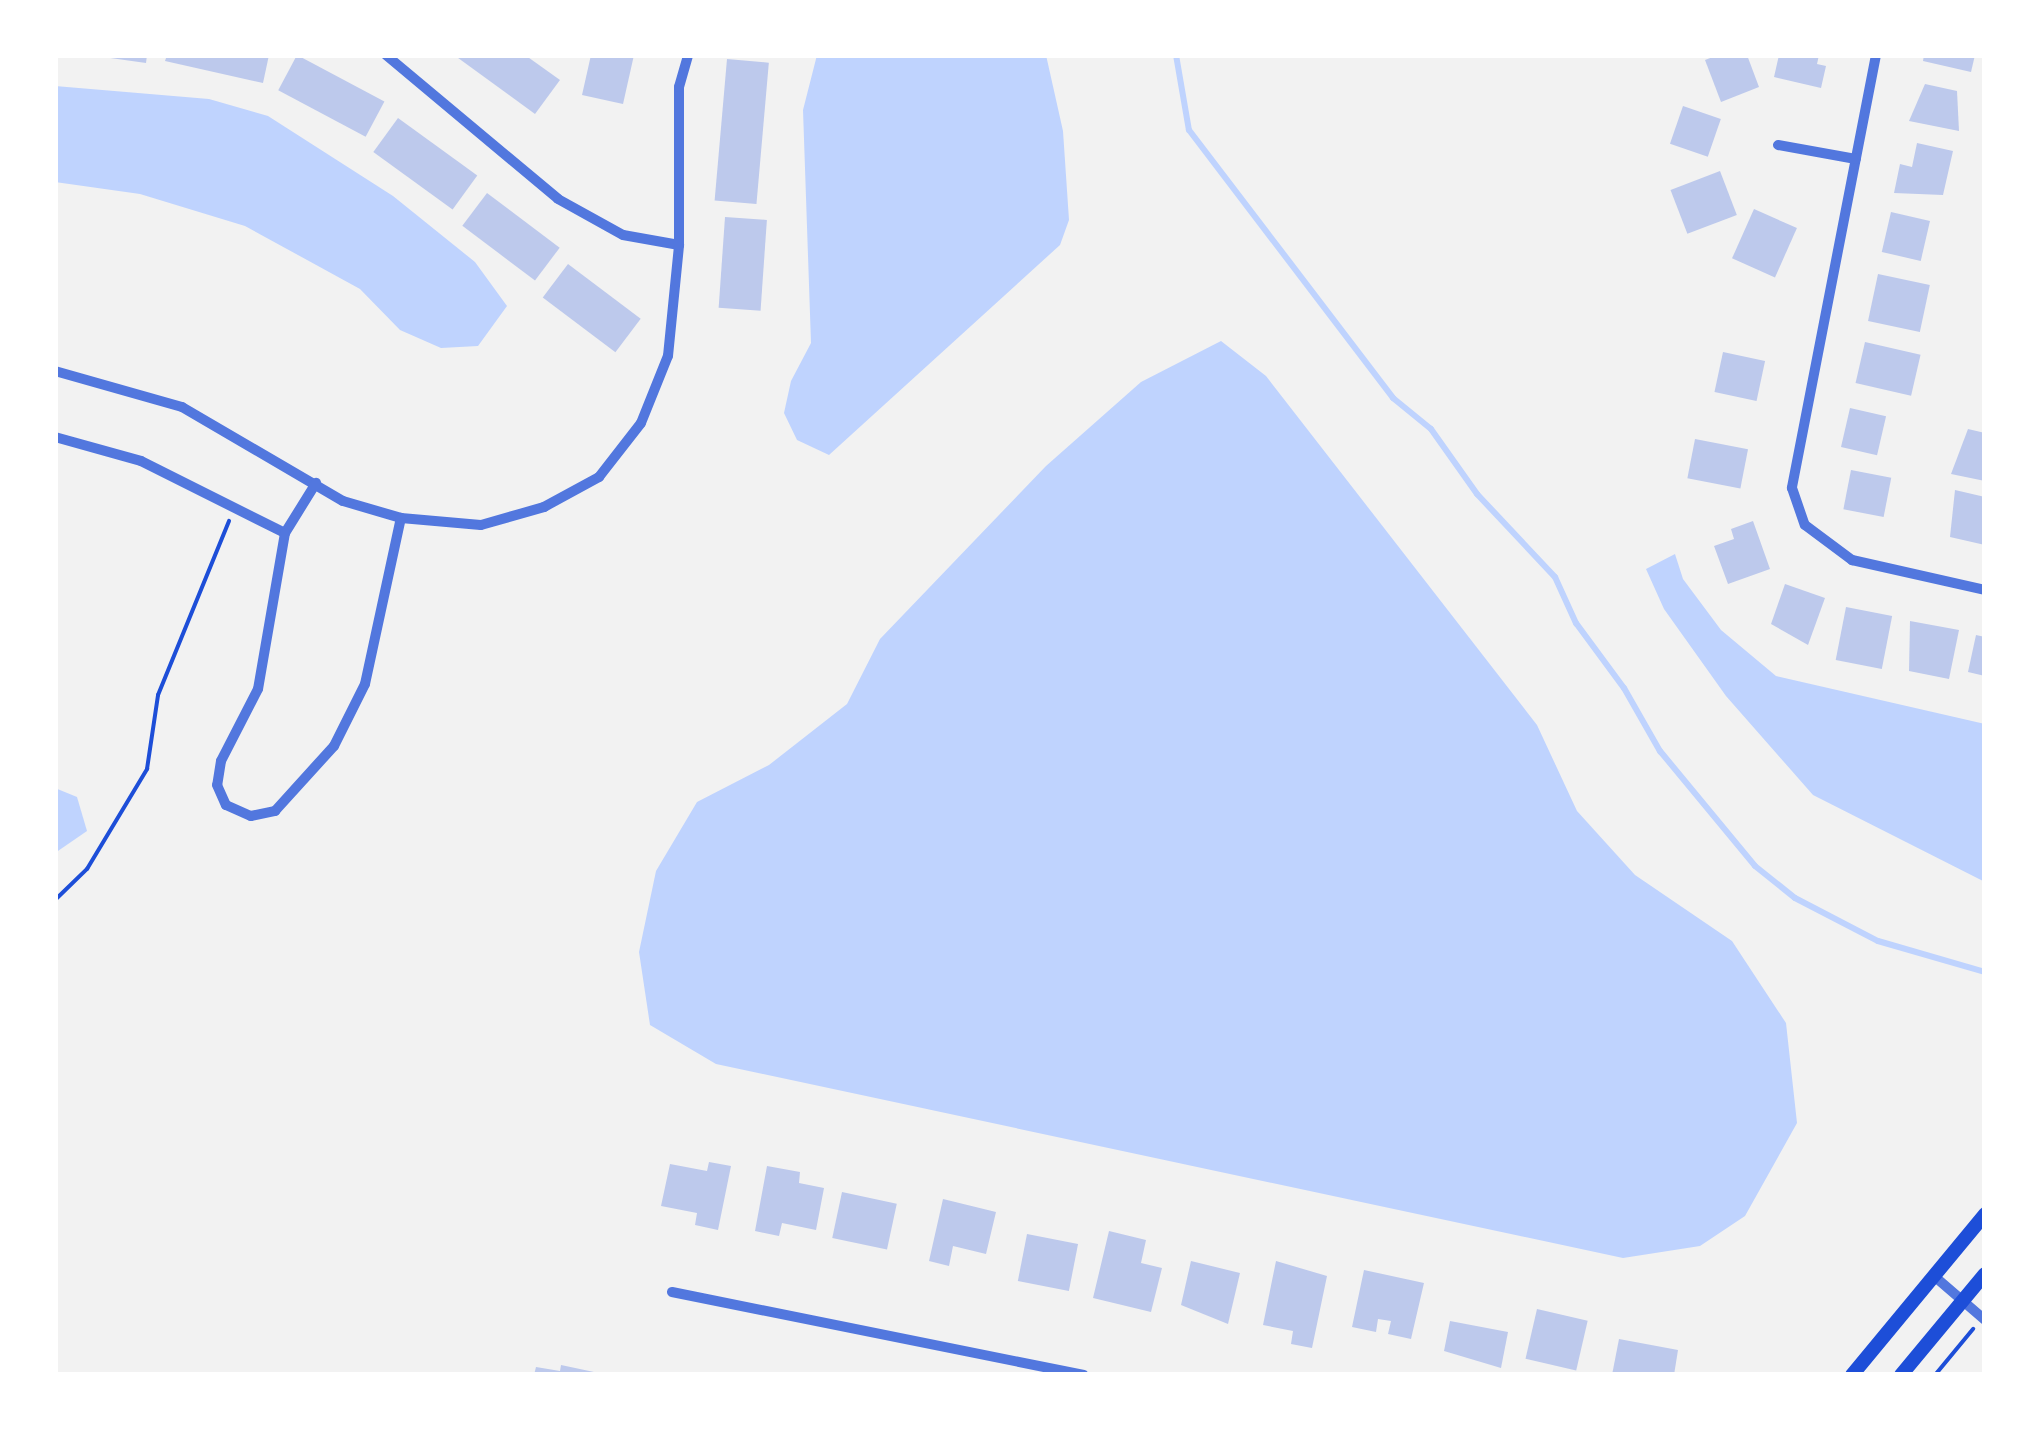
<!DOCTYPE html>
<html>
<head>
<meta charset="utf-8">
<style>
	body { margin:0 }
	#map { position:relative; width:2040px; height:1430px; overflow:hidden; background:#f2f2f2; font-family:Lato,sans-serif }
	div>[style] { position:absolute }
	.water>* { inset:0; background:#bfd3fe }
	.stream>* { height:6px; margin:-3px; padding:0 3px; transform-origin:3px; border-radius:3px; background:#bfd3fe }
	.building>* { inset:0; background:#bdc9ec; transform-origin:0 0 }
	.path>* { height:4px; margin:-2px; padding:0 2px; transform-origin:2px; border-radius:2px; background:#1d4ed8 }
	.minor>* { height:10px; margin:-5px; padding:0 5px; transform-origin:5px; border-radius:5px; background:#5277de }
	.secondary>* { height:14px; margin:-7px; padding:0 7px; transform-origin:7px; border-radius:7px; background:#1d4ed8 }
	span { translate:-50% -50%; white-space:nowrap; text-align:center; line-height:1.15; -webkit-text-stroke:10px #fff; paint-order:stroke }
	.frame { position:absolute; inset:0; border:58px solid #fff; pointer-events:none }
</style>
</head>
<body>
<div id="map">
	<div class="water">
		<i style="clip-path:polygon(817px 55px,1046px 55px,1063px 131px,1069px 220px,1060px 245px,829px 455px,797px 440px,784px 413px,791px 381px,811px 343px,803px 110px)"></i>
		<i style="clip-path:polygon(55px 86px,209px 99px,268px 116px,393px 196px,475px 262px,507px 306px,478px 346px,441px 348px,400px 330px,360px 289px,245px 226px,140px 194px,55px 182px)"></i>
		<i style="clip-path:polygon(1221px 341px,1266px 376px,1537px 725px,1577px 811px,1635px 875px,1732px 941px,1786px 1023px,1797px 1123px,1745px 1216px,1700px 1246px,1623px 1258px,716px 1064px,650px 1025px,639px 952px,656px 871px,697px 802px,769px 765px,847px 704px,880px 639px,1046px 466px,1141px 382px)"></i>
		<i style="clip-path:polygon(1675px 554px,1683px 579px,1721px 630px,1776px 676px,1985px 724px,1985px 882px,1813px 795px,1726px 696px,1664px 609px,1646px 569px)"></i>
		<i style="clip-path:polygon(55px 788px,77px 797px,87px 831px,55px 853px)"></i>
	</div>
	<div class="stream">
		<i style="left:1176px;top:55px;width:76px;rotate:80.2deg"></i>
		<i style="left:1189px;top:130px;width:337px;rotate:52.7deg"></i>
		<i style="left:1393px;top:398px;width:49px;rotate:39.2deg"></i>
		<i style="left:1431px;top:429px;width:80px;rotate:54.7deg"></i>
		<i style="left:1477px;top:494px;width:114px;rotate:46.8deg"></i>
		<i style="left:1555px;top:577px;width:51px;rotate:65.5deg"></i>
		<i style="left:1576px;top:623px;width:81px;rotate:53.6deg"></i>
		<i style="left:1624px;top:688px;width:73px;rotate:60.3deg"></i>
		<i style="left:1660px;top:751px;width:149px;rotate:50.4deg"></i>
		<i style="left:1755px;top:866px;width:51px;rotate:38.7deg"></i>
		<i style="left:1795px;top:898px;width:93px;rotate:27.4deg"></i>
		<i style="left:1878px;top:941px;width:111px;rotate:16.2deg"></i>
	</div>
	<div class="building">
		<i style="clip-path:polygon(89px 55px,147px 55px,146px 63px)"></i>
		<i style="clip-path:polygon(167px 55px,269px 55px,263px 83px,165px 61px)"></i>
		<i style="left:297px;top:55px;width:99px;height:40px;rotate:28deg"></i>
		<i style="clip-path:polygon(454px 55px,525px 55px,560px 80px,535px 114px)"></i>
		<i style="clip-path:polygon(591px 55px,634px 55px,623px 104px,582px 95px)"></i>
		<i style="clip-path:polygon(1718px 55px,1747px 55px,1759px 87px,1721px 102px,1705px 60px)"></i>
		<i style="clip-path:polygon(1779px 55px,1819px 55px,1817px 64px,1826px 66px,1821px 88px,1774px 77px)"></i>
		<i style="clip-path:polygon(1924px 55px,1975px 55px,1971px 72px,1923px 61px)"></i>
		<i style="left:727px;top:59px;width:42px;height:142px;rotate:5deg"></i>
		<i style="clip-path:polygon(1925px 84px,1957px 91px,1959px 131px,1909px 121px)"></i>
		<i style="left:1683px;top:106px;width:40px;height:40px;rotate:19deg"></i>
		<i style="left:398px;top:118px;width:98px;height:42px;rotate:36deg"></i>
		<i style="clip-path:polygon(1917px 143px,1953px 151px,1943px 195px,1894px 193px,1900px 164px,1912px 167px)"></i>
		<i style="left:1720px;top:171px;width:47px;height:53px;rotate:69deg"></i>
		<i style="left:487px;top:193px;width:91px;height:41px;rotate:37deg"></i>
		<i style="left:1754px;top:209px;width:47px;height:54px;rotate:24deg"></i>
		<i style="left:1891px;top:212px;width:40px;height:41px;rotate:13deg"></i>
		<i style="left:725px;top:217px;width:42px;height:91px;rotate:4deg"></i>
		<i style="left:568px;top:264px;width:91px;height:42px;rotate:37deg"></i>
		<i style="left:1878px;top:274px;width:53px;height:48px;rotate:12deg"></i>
		<i style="left:1865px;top:342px;width:57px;height:42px;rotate:13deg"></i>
		<i style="left:1723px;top:352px;width:43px;height:41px;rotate:12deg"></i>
		<i style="left:1850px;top:408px;width:37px;height:40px;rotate:13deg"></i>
		<i style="clip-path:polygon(1968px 429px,1985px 433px,1985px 481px,1951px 474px)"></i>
		<i style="left:1695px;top:439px;width:54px;height:40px;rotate:11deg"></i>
		<i style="left:1851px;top:470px;width:41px;height:40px;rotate:11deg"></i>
		<i style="clip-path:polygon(1955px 490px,1985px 497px,1985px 545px,1950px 537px)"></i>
		<i style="clip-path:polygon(1753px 521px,1770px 569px,1728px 584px,1714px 546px,1734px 539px,1731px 529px)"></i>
		<i style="clip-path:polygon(1785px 584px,1825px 598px,1808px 645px,1771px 624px)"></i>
		<i style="left:1846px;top:607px;width:47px;height:54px;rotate:11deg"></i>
		<i style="clip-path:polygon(1910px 621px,1959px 630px,1949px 679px,1909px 671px)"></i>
		<i style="clip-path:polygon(1976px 635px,1985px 637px,1985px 676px,1968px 672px)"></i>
		<i style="clip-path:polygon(709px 1162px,731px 1166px,718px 1230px,695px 1225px,697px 1213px,661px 1206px,670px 1164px,707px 1171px)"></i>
		<i style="clip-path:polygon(767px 1166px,800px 1172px,799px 1183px,824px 1188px,816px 1230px,782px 1223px,779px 1236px,755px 1231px)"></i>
		<i style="left:842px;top:1192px;width:56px;height:47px;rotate:12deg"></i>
		<i style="clip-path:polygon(943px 1199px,996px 1212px,986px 1254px,953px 1246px,949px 1266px,929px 1261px)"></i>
		<i style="clip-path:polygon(1109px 1231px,1146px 1240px,1141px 1263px,1162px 1268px,1151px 1312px,1093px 1298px)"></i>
		<i style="left:1027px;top:1234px;width:52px;height:48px;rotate:11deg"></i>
		<i style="clip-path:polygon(1191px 1261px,1240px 1273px,1228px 1324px,1181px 1305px)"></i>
		<i style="clip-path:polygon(1276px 1261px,1327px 1276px,1312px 1348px,1291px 1344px,1293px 1331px,1263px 1325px)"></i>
		<i style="clip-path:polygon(1364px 1270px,1424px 1283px,1411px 1339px,1388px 1334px,1391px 1321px,1378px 1319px,1376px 1332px,1352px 1327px)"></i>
		<i style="left:1537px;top:1309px;width:52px;height:51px;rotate:13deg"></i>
		<i style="clip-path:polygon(1450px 1321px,1508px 1332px,1501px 1368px,1444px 1351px)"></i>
		<i style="clip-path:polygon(1619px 1339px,1678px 1350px,1674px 1375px,1612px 1375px)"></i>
		<i style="clip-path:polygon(561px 1365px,594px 1372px,593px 1375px,534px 1375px,536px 1367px,560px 1371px)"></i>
	</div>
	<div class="path">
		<i style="left:55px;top:900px;width:45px;rotate:-44.1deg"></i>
		<i style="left:87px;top:869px;width:117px;rotate:-59deg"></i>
		<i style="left:147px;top:769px;width:75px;rotate:-81.5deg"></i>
		<i style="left:158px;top:695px;width:188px;rotate:-67.8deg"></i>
		<i style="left:1935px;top:1375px;width:60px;rotate:-50.4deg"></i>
	</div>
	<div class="minor">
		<i style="left:386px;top:55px;width:224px;rotate:39.9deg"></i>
		<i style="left:558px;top:199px;width:74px;rotate:29deg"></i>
		<i style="left:623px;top:235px;width:57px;rotate:10.1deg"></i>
		<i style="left:1876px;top:55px;width:441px;rotate:101deg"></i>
		<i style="left:1792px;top:488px;width:39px;rotate:71deg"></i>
		<i style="left:1805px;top:525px;width:59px;rotate:36.7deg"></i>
		<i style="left:1852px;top:560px;width:136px;rotate:12.7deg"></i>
		<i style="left:1778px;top:145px;width:79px;rotate:10.2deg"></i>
		<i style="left:55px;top:371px;width:132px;rotate:15.8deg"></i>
		<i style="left:182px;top:407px;width:186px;rotate:30.3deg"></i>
		<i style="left:343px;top:501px;width:60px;rotate:16.3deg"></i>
		<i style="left:401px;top:518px;width:80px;rotate:5deg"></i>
		<i style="left:481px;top:525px;width:66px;rotate:-15.9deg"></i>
		<i style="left:544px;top:507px;width:63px;rotate:-28.6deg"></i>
		<i style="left:599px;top:477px;width:68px;rotate:-52.1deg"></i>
		<i style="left:641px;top:423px;width:72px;rotate:-68.1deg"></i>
		<i style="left:668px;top:356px;width:112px;rotate:-84.3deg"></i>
		<i style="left:679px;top:245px;width:158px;rotate:-90deg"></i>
		<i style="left:679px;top:87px;width:33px;rotate:-74deg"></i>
		<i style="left:55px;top:437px;width:89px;rotate:15.6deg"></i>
		<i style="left:141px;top:461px;width:161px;rotate:26.6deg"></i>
		<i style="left:285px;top:533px;width:59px;rotate:-58.2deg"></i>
		<i style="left:285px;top:533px;width:158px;rotate:99.8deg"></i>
		<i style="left:258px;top:689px;width:81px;rotate:117.2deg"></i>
		<i style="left:221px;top:761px;width:24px;rotate:99deg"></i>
		<i style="left:217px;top:785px;width:22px;rotate:66deg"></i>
		<i style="left:226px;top:805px;width:27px;rotate:24deg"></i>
		<i style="left:251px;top:816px;width:25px;rotate:-12deg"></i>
		<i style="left:275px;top:811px;width:88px;rotate:-47.8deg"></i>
		<i style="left:334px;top:746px;width:69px;rotate:-63.4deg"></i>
		<i style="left:365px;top:684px;width:170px;rotate:-77.8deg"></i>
		<i style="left:1934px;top:1276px;width:67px;rotate:40.8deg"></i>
		<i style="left:672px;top:1292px;width:420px;rotate:11.4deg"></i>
	</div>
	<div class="secondary">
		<i style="left:1852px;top:1375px;width:209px;rotate:-50.4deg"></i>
		<i style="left:1901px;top:1375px;width:131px;rotate:-50.3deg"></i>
	</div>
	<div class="frame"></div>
</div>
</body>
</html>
